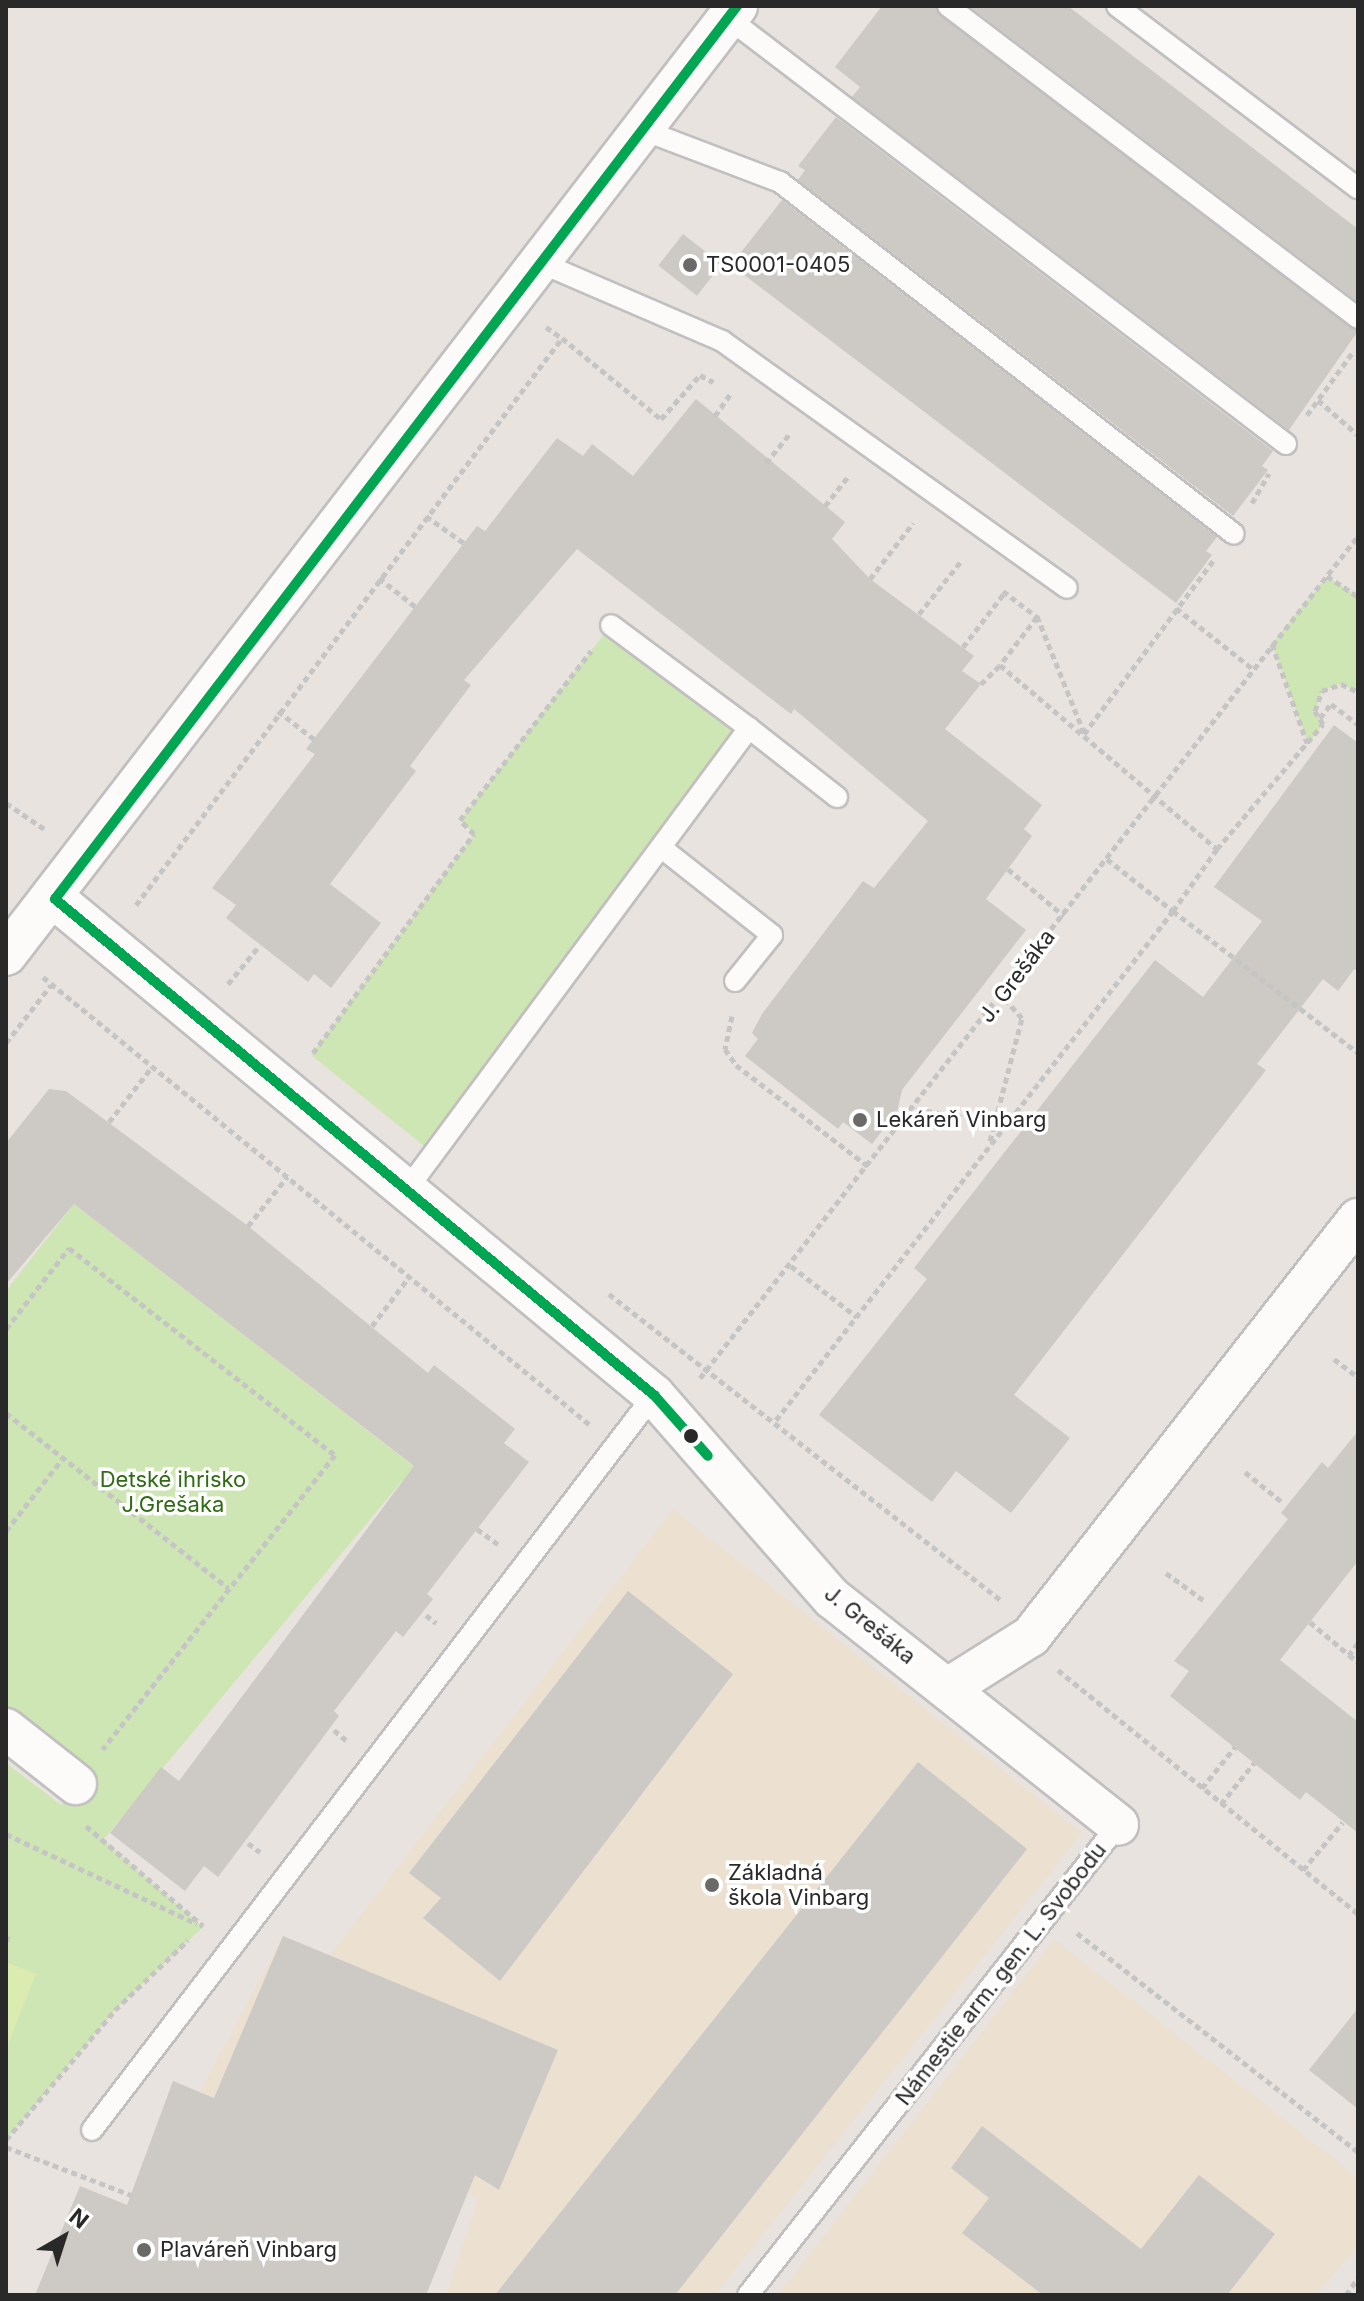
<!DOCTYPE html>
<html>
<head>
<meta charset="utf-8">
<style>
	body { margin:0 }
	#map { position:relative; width:1364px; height:2301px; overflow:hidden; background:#e8e3de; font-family:Inter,sans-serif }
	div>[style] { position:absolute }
	.education>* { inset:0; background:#ece0d1 }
	.green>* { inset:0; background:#cee6b3 }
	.pitch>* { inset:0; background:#dcebb0 }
	.building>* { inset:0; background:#cdc9c5; transform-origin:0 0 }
	.path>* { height:5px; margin-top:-2.5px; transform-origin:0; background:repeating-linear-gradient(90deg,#c6c5c5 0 6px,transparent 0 10px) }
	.roads { filter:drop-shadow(2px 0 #c1bfc0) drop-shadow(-2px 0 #c1bfc0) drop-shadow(0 2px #c1bfc0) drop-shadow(0 -2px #c1bfc0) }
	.service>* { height:20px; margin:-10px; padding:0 10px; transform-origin:10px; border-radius:10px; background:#fcfbfa }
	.minor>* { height:40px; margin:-20px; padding:0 20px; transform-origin:20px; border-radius:20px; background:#fcfbfa }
	.bus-1>* { height:10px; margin:-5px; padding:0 5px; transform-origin:5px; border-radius:5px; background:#00a651 }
	.dots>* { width:22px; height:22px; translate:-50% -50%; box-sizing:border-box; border:4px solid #fff; border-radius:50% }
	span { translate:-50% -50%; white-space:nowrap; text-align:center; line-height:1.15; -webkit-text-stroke:7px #fff; paint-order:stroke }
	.poi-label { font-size:22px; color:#292929 }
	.left { translate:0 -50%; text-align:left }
	.street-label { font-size:22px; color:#292929 }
	.park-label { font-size:22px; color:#306b13 }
	.frame { position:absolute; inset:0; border:8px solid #292929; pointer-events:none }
	.north { position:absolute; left:24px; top:2197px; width:80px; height:80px; -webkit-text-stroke:6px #fff; paint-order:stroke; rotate:39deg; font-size:22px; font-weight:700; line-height:32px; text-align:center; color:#292929 }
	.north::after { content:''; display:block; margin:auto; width:28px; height:36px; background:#292929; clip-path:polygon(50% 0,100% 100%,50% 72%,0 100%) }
</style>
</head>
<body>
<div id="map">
	<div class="education">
		<i style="clip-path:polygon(673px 1509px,1082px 1833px,715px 2295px,446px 2295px,478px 2198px,200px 2092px,283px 1936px,330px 1955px)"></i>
		<i style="clip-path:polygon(1054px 1939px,1358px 2177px,1358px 2246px,1316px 2295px,778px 2295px)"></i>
	</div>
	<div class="green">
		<i style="clip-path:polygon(1327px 576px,1358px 597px,1358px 692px,1341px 684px,1322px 691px,1315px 711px,1323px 724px,1308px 744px,1272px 644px)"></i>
		<i style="clip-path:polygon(611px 625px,749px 728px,434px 1154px,311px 1055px,474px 834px,460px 820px)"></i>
		<i style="clip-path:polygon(74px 1204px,421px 1472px,402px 1481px,103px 1840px,203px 1927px,115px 2010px,6px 2140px,6px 1763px,61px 1805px,76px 1784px,6px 1729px,6px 1291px)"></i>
	</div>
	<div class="pitch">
		<i style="clip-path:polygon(6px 1962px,36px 1974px,6px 2049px)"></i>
	</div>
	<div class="building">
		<i style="clip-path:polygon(882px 6px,935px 6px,1358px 331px,1289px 430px,852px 97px,860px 87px,835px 67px)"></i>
		<i style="clip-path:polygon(969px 6px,1068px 6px,1358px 229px,1358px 302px)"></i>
		<i style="clip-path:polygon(836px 117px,1273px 451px,1262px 466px,1268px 470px,1233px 516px,798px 180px,805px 170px,798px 166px)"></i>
		<i style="clip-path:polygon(782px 200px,1217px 537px,1206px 551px,1212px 555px,1176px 603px,731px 265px)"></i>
		<i style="left:683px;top:234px;width:49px;height:40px;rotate:38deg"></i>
		<i style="clip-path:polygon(696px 399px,845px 522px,832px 539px,870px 579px,974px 656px,962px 671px,981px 684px,945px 729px,1042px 805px,1024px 829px,1032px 836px,986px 899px,1026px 930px,902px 1090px,897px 1112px,872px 1144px,843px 1122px,838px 1129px,745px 1056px,758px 1039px,752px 1033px,762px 1014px,863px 881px,874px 888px,928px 821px,794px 709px,791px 714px,577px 549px,464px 680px,471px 685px,410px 766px,416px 771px,330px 884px,381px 923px,331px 988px,314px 974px,308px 982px,226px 918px,236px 905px,212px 888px,315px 754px,306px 749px,336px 710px,477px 526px,485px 531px,557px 438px,583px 456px,592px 444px,633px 476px)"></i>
		<i style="clip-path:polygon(1334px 725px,1358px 743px,1358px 964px,1338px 991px,1323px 979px,1257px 1064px,1266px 1070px,1014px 1395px,1070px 1438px,1011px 1513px,956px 1471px,932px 1502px,819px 1415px,927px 1279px,914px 1268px,1155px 960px,1203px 997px,1262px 921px,1214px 887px)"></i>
		<i style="clip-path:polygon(49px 1089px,66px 1091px,248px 1226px,428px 1373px,434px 1365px,515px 1429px,504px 1443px,529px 1462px,427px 1594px,433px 1599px,403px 1637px,396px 1631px,334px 1711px,339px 1716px,218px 1877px,204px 1866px,185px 1891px,110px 1833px,161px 1767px,179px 1781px,414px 1466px,74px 1204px,6px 1284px,6px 1143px)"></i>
		<i style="clip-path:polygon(1358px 1431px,1358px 1561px,1280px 1660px,1358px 1722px,1358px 1833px,1306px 1792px,1300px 1800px,1170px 1696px,1189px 1671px,1174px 1661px,1288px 1519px,1281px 1513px,1322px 1462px,1328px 1468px)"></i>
		<i style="clip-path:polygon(628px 1591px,733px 1674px,500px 1981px,423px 1918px,441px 1898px,409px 1873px)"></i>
		<i style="clip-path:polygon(918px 1762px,1027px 1849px,675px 2295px,495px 2295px)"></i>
		<i style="clip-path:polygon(283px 1936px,558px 2050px,499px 2190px,475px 2175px,426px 2295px,35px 2295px,80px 2186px,127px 2205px,173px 2081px,214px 2098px)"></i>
		<i style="clip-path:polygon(1358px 2008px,1358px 2109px,1309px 2070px)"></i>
		<i style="clip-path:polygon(982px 2126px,1141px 2249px,1199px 2175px,1275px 2234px,1227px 2295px,1043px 2295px,962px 2233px,989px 2198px,951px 2168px)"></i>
	</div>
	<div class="path">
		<i style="left:546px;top:327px;width:19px;rotate:35deg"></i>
		<i style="left:1318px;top:400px;width:53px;rotate:41.2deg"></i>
		<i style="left:1307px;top:415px;width:78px;rotate:-53.9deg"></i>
		<i style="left:715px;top:416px;width:29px;rotate:-55deg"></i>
		<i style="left:766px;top:463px;width:38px;rotate:-51deg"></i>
		<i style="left:1252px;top:503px;width:34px;rotate:-60deg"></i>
		<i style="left:825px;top:506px;width:39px;rotate:-52deg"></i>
		<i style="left:426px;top:516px;width:47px;rotate:35.4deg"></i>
		<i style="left:1327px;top:576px;width:37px;rotate:34deg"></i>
		<i style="left:379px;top:578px;width:47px;rotate:38.1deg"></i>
		<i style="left:870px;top:579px;width:71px;rotate:-52.5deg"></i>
		<i style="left:1003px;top:591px;width:43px;rotate:37.4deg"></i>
		<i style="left:1037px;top:617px;width:61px;rotate:127.6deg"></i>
		<i style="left:1000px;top:665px;width:285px;rotate:40.3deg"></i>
		<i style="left:1217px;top:849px;width:164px;rotate:-49.7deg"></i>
		<i style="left:1323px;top:724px;width:15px;rotate:-122deg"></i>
		<i style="left:1315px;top:711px;width:21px;rotate:-71deg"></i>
		<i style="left:1322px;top:691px;width:20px;rotate:-20deg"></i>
		<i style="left:1341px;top:684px;width:19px;rotate:25deg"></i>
		<i style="left:1176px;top:608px;width:98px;rotate:38.4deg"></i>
		<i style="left:919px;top:614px;width:69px;rotate:-51.5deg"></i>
		<i style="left:1037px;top:616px;width:126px;rotate:68.1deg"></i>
		<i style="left:1272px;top:644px;width:105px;rotate:70.5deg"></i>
		<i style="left:963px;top:647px;width:69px;rotate:-52.6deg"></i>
		<i style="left:981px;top:684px;width:27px;rotate:-45deg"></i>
		<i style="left:278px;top:711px;width:46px;rotate:37.9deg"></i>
		<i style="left:1320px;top:718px;width:18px;rotate:-52deg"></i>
		<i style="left:1331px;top:704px;width:34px;rotate:37deg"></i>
		<i style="left:1084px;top:734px;width:216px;rotate:-53.3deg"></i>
		<i style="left:6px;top:803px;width:48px;rotate:34deg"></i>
		<i style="left:1107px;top:859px;width:84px;rotate:38.2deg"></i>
		<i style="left:1173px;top:911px;width:76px;rotate:-54.6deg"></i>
		<i style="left:1008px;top:869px;width:73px;rotate:40deg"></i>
		<i style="left:136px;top:905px;width:709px;rotate:-53.08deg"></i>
		<i style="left:562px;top:338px;width:128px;rotate:39.3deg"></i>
		<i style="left:661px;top:419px;width:59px;rotate:-48.4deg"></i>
		<i style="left:700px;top:375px;width:15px;rotate:28deg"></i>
		<i style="left:1356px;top:966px;width:3px;rotate:45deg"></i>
		<i style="left:43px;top:977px;width:706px;rotate:39.31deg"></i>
		<i style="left:228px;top:984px;width:50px;rotate:-50.6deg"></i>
		<i style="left:732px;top:1016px;width:34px;rotate:102deg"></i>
		<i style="left:725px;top:1049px;width:19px;rotate:55deg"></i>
		<i style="left:736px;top:1065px;width:169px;rotate:37.5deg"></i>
		<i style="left:6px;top:1043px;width:73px;rotate:-52.2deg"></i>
		<i style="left:313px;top:1053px;width:272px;rotate:-53.7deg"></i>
		<i style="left:474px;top:834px;width:20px;rotate:-135deg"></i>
		<i style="left:460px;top:820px;width:214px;rotate:-52.2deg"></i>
		<i style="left:916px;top:1109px;width:80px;rotate:10deg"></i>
		<i style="left:109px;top:1122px;width:70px;rotate:-52deg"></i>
		<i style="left:990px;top:1141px;width:127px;rotate:-75.4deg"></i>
		<i style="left:1022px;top:1018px;width:30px;rotate:-132deg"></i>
		<i style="left:248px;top:1226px;width:63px;rotate:-51.5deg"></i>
		<i style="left:791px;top:1266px;width:83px;rotate:37.7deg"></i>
		<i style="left:609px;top:1294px;width:499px;rotate:38deg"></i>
		<i style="left:372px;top:1326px;width:61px;rotate:-52.9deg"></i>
		<i style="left:6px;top:1329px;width:103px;rotate:-52.1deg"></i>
		<i style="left:69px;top:1248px;width:337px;rotate:37.9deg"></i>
		<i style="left:335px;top:1455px;width:375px;rotate:128.3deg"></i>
		<i style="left:1334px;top:1359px;width:30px;rotate:37deg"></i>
		<i style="left:700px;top:1378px;width:1069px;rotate:-51.99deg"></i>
		<i style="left:6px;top:1413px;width:283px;rotate:38.2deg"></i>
		<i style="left:776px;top:1420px;width:646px;rotate:-52.05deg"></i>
		<i style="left:1173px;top:911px;width:233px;rotate:37.5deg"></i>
		<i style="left:1245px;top:1472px;width:48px;rotate:39deg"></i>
		<i style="left:477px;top:1529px;width:26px;rotate:36deg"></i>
		<i style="left:6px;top:1531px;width:93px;rotate:-52deg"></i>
		<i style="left:1166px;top:1573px;width:46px;rotate:36.1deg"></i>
		<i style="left:426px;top:1615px;width:13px;rotate:39deg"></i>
		<i style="left:1310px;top:1622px;width:51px;rotate:40.2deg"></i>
		<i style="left:1358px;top:1643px;width:15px;rotate:127deg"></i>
		<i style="left:1349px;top:1655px;width:11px;rotate:38deg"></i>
		<i style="left:1058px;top:1670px;width:387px;rotate:39.1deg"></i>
		<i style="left:334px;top:1730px;width:16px;rotate:40deg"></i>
		<i style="left:1202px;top:1788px;width:53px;rotate:-51.2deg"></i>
		<i style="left:1221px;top:1804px;width:53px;rotate:-51.2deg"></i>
		<i style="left:86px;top:1826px;width:154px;rotate:40.5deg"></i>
		<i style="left:6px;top:1834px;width:211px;rotate:25.2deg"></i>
		<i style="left:248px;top:1843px;width:15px;rotate:37deg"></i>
		<i style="left:1303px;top:1870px;width:62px;rotate:-50.2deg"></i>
		<i style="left:1077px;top:1933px;width:356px;rotate:37.9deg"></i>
		<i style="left:6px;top:1938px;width:4px;rotate:14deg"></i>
		<i style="left:6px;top:2140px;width:170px;rotate:-50deg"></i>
		<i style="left:115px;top:2010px;width:101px;rotate:-43.8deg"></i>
		<i style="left:6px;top:2147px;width:134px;rotate:21deg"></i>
		<i style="left:1346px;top:2295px;width:21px;rotate:-55deg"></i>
	</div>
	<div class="roads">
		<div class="service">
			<i style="left:948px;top:6px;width:515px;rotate:37.27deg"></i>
			<i style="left:1117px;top:6px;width:302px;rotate:37.1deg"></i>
			<i style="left:728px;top:18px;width:702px;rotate:37.36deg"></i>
			<i style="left:643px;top:130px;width:147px;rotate:20.8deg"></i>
			<i style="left:780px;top:182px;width:574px;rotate:37.79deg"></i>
			<i style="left:541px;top:263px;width:197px;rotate:23.3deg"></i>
			<i style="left:722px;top:341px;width:424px;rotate:35.6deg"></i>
			<i style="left:749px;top:728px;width:112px;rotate:38.1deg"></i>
			<i style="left:663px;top:849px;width:139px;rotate:38.3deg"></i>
			<i style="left:772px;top:935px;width:59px;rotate:128.8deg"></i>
			<i style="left:405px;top:1192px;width:578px;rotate:-53.45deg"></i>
			<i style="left:749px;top:728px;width:172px;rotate:-143.3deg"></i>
			<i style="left:92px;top:2130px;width:925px;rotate:-52.6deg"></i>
			<i style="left:748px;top:2295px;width:598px;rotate:-51.79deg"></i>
		</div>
		<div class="minor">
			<i style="left:55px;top:899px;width:778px;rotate:39.63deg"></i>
			<i style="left:654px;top:1395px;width:270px;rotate:48.8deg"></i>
			<i style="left:832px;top:1598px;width:365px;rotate:38.4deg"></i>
			<i style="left:6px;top:955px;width:1198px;rotate:-52.39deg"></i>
			<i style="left:950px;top:1687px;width:96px;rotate:-32.2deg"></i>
			<i style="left:1031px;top:1636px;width:530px;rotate:-51.9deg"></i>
			<i style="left:6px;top:1729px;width:89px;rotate:38.2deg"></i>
		</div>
	</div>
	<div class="bus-1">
		<i style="left:55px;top:899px;width:1124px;rotate:-52.63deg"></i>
		<i style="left:55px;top:899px;width:778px;rotate:39.63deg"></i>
		<i style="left:654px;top:1395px;width:81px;rotate:48.5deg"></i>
	</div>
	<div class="dots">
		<i style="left:690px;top:265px;background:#6c6a68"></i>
		<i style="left:860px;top:1120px;background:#6c6a68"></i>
		<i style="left:691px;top:1436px;background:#292929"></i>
		<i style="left:712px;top:1885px;background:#6c6a68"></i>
		<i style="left:144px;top:2250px;background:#6c6a68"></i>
	</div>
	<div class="poi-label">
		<span class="left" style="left:706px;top:265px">TS0001-0405</span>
		<span class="left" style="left:876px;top:1120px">Lekáreň Vinbarg</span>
		<span class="left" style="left:728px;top:1885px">Základná<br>škola Vinbarg</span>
		<span class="left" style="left:160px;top:2250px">Plaváreň Vinbarg</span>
	</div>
	<div class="street-label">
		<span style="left:1017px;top:976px;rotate:-53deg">J. Grešáka</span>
		<span style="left:870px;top:1625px;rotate:39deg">J. Grešáka</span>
		<span style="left:1001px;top:1974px;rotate:-52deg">Námestie arm. gen. L. Svobodu</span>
	</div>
	<div class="park-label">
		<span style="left:173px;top:1492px">Detské ihrisko<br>J.Grešaka</span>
	</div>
	<div class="frame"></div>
	<div class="north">N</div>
</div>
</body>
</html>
